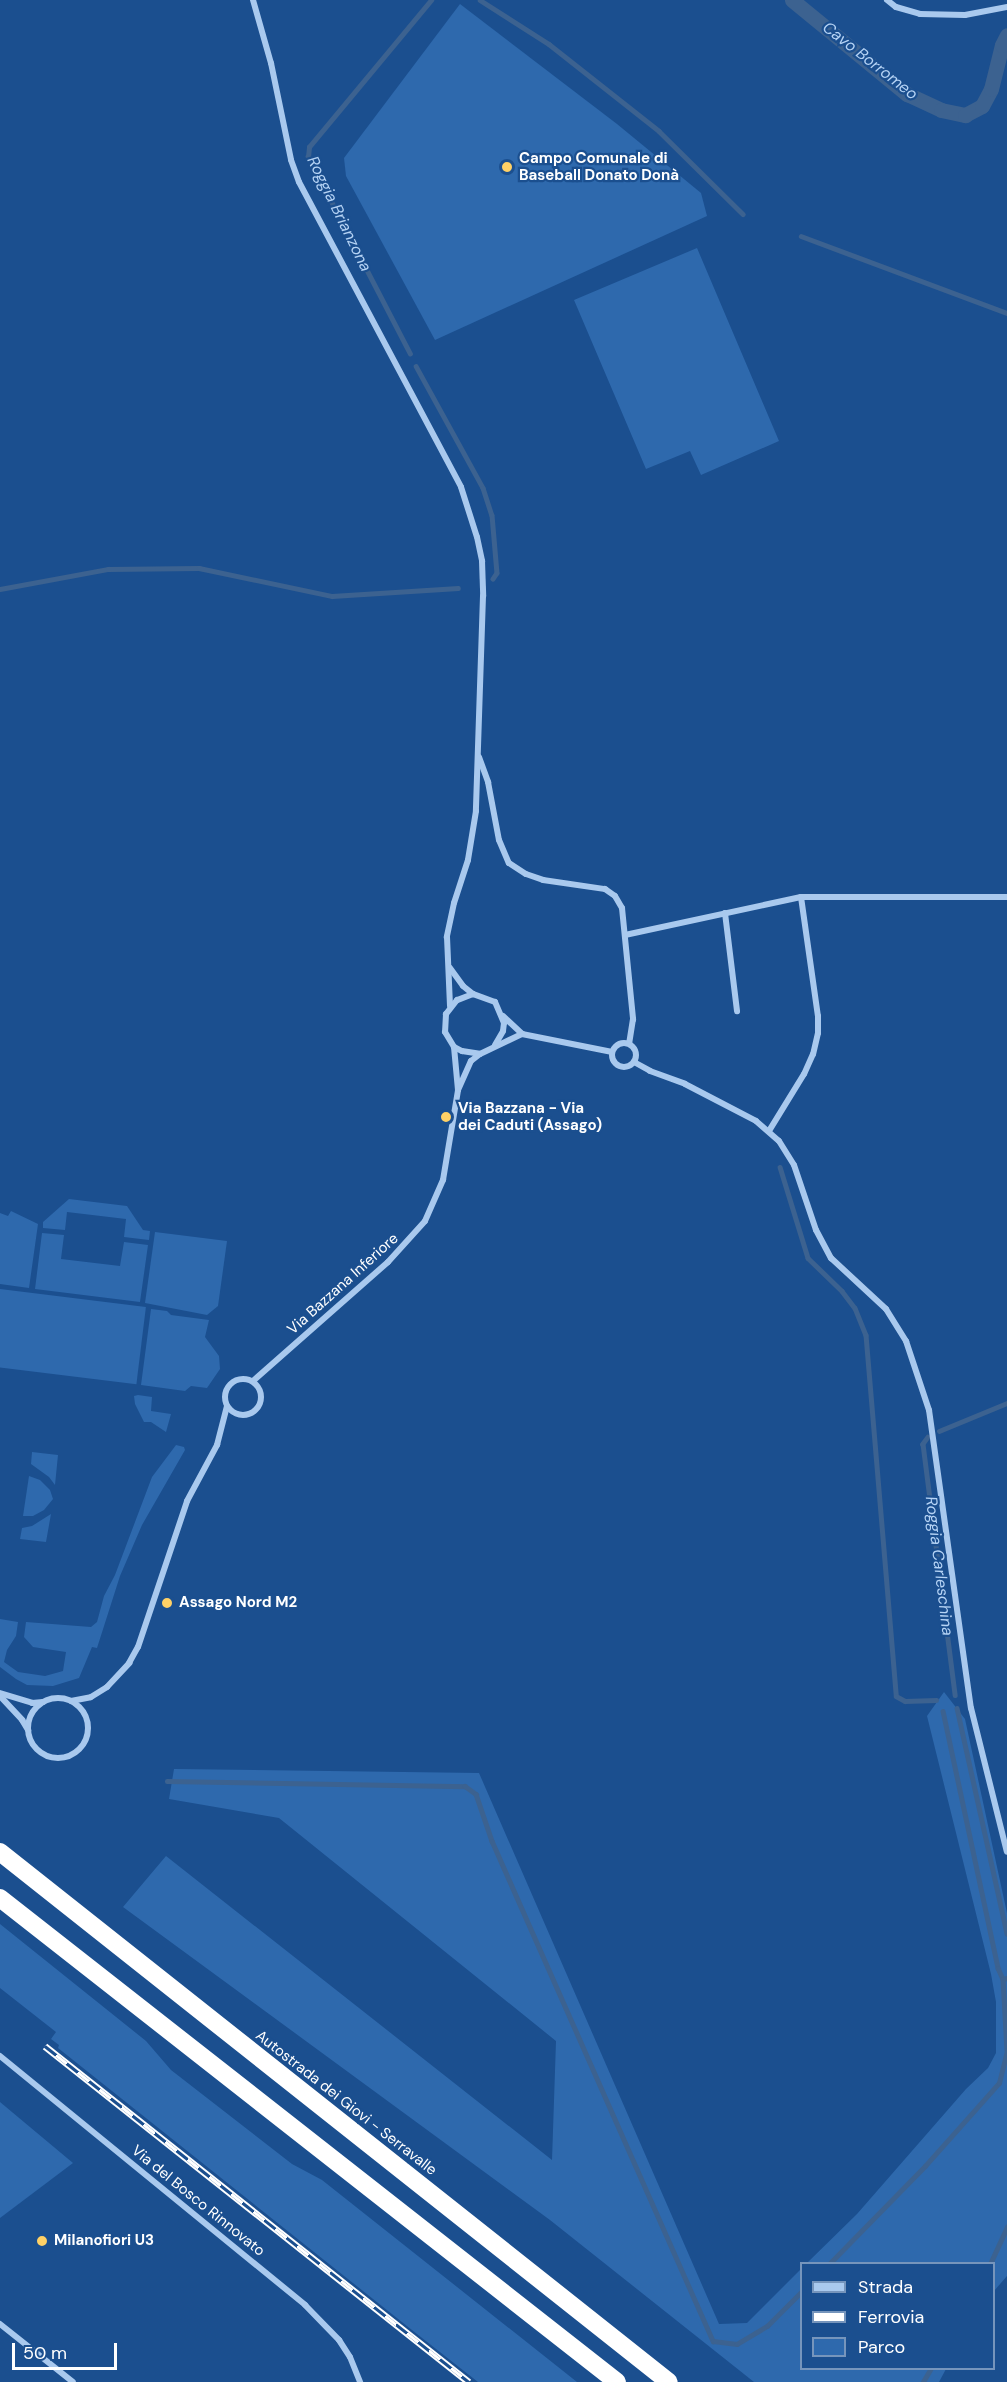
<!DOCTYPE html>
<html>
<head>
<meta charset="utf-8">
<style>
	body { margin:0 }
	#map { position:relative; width:1007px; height:2382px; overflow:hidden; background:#1b4f8f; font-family:"DM Sans",sans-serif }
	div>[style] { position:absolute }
	.green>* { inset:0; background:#2e69ad; transform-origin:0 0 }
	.stream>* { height:4.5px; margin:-2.25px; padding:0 2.25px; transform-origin:2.25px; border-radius:2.25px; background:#3c6290 }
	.canal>* { height:15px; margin:-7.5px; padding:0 7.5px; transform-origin:7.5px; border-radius:7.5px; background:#3c6290 }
	.street>* { height:6px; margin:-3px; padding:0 3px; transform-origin:3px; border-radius:3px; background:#a9c9ee }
	.street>.ring { margin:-3px; padding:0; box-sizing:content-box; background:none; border:6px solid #a9c9ee; border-radius:50% }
	.highway>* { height:18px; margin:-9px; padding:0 9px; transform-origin:9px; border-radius:9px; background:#fff }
	.rail>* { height:7px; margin-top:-3.5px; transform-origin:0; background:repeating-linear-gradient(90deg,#1b4f8f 0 14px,#fff 0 28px); box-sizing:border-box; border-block:2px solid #fff }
	.dots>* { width:16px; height:16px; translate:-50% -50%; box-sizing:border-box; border:3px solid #1b4f8f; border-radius:50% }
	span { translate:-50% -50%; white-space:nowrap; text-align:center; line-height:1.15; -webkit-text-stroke:4.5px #1b4f8f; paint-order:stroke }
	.poi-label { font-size:15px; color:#fff; font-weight:700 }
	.left { translate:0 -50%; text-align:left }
	.street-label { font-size:15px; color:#fff }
	.water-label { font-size:16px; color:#b5d3f5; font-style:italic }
	.legend { position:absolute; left:800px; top:2262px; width:195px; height:108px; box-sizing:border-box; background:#1b4f8f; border:2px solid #7695bc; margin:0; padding:8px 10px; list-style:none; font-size:18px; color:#fff }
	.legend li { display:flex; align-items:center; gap:12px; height:30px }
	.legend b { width:30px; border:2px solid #7695bc }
	.scale { position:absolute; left:12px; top:2343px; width:105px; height:27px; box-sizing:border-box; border:3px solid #fff; border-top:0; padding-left:8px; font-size:18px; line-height:21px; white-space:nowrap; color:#fff; -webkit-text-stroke:4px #1b4f8f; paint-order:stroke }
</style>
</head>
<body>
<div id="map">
	<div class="green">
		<i style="clip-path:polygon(460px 4px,617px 124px,701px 193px,707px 216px,435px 340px,346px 176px,344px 158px)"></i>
		<i style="clip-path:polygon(697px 248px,779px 441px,701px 475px,690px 451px,646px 469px,574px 300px)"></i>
		<i style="clip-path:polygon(69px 1199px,127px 1206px,143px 1230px,150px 1231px,149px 1240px,124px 1237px,126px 1219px,67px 1212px,65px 1230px,43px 1228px,43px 1222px)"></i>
		<i style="clip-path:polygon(11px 1211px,38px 1224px,29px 1288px,0 1284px,0 1213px,8px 1216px)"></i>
		<i style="clip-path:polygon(155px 1232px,227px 1241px,218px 1306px,207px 1315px,145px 1303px)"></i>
		<i style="clip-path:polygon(42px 1233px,64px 1235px,61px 1259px,120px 1266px,124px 1242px,148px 1245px,140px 1302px,35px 1289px)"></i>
		<i style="left:0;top:1289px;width:147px;height:78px;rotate:7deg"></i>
		<i style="clip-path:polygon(151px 1309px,167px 1311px,171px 1315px,209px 1320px,205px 1337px,219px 1356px,220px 1369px,207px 1388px,191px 1386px,185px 1391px,141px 1385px)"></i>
		<i style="clip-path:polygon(138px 1395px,152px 1397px,151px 1411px,171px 1414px,166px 1432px,151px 1422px,144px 1422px,135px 1404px,134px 1396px)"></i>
		<i style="clip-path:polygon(176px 1445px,184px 1447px,185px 1450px,142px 1525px,120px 1576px,97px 1648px,92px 1647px,79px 1678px,53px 1686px,27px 1685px,16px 1679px,0 1667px,0 1619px,18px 1622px,16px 1636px,7px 1650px,4px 1662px,18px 1672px,45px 1676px,63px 1671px,66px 1652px,33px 1647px,24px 1637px,26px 1622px,91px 1627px,97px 1622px,104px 1596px,115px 1575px,152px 1477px)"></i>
		<i style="clip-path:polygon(32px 1452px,58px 1455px,55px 1485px,49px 1477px,31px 1464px)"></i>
		<i style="clip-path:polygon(29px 1476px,40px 1480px,50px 1490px,53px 1499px,44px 1510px,33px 1516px,23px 1516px)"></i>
		<i style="clip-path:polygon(51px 1514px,46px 1542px,20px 1539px,22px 1528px,32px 1526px)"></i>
		<i style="clip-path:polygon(944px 1692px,965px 1719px,1007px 1913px,1007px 2276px,994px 2291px,994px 2264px,807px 2263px,857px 2214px,966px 2089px,988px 2068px,996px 2053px,996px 2002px,991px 1974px,927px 1716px)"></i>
		<i style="clip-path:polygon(174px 1769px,479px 1773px,719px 2324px,747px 2323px,801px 2269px,802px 2368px,946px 2369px,939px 2382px,754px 2382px,550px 2220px,123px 1907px,166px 1856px,552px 2160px,556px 2041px,279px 1818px,169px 1799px)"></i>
		<i style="clip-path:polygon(0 1924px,146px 2041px,171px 2070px,292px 2164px,322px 2180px,577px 2382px,478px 2382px,417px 2334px,58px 2048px,59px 2045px,51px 2039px,56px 2032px,0 1988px)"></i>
		<i style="clip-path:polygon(0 2102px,73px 2163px,0 2218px)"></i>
	</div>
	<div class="stream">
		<i style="left:480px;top:0;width:82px;rotate:32.5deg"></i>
		<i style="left:549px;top:44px;width:140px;rotate:38.3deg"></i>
		<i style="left:659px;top:131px;width:118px;rotate:44.7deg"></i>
		<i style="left:801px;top:236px;width:220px;rotate:20.5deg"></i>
		<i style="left:410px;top:354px;width:222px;rotate:-117.4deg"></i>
		<i style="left:308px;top:157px;width:10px;rotate:-84deg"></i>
		<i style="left:309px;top:147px;width:191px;rotate:-50.3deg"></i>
		<i style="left:416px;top:366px;width:139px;rotate:61.2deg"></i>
		<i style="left:483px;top:488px;width:28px;rotate:72deg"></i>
		<i style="left:492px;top:515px;width:58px;rotate:85.1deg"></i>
		<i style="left:497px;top:573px;width:7px;rotate:124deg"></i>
		<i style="left:0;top:589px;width:110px;rotate:-10.5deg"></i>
		<i style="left:108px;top:569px;width:91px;rotate:-0.6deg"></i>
		<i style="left:199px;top:568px;width:136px;rotate:11.9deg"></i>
		<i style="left:332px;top:596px;width:126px;rotate:-3.6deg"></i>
		<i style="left:780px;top:1167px;width:95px;rotate:72.9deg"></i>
		<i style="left:808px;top:1258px;width:47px;rotate:44.1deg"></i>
		<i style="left:842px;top:1291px;width:21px;rotate:53deg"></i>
		<i style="left:855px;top:1308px;width:29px;rotate:68deg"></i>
		<i style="left:866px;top:1335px;width:362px;rotate:85.2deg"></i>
		<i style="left:896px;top:1696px;width:10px;rotate:29deg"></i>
		<i style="left:905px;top:1701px;width:31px;rotate:-2deg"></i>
		<i style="left:939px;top:1431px;width:74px;rotate:-22.4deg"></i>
		<i style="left:928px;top:1437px;width:9px;rotate:126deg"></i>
		<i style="left:923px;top:1444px;width:253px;rotate:82.7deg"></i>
		<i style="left:957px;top:1708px;width:231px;rotate:77.5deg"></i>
		<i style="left:943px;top:1711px;width:263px;rotate:77.9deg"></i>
		<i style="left:998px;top:1968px;width:12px;rotate:66deg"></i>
		<i style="left:1003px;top:1979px;width:4px;rotate:-14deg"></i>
		<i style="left:167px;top:1781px;width:298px;rotate:1deg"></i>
		<i style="left:465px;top:1786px;width:14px;rotate:36deg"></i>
		<i style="left:476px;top:1794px;width:50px;rotate:71.2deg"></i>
		<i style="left:492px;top:1841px;width:547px;rotate:66.15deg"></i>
		<i style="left:713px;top:2341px;width:24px;rotate:7deg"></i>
		<i style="left:737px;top:2344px;width:35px;rotate:-31deg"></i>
		<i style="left:767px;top:2326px;width:49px;rotate:-45deg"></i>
		<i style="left:1003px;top:1979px;width:71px;rotate:86.8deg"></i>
		<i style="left:829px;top:2264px;width:137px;rotate:-45.6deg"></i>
		<i style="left:925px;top:2166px;width:111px;rotate:-48.3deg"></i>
		<i style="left:999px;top:2083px;width:33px;rotate:-76deg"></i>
		<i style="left:990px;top:2264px;width:41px;rotate:-65.3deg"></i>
		<i style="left:923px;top:2382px;width:16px;rotate:-60deg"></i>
	</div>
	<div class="canal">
		<i style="left:792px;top:0;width:149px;rotate:39.3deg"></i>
		<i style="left:907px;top:94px;width:38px;rotate:25deg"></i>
		<i style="left:941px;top:110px;width:25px;rotate:12deg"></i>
		<i style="left:965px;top:115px;width:19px;rotate:-28deg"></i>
		<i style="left:982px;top:106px;width:19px;rotate:-62deg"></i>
		<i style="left:991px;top:89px;width:45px;rotate:-76deg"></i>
		<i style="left:1002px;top:45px;width:11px;rotate:-63deg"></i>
	</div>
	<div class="street">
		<i style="left:253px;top:0;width:66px;rotate:74.1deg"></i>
		<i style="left:271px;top:63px;width:99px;rotate:78.3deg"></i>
		<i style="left:291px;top:160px;width:23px;rotate:70deg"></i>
		<i style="left:299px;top:182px;width:345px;rotate:62deg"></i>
		<i style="left:461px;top:487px;width:52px;rotate:72.3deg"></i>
		<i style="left:477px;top:537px;width:25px;rotate:78deg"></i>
		<i style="left:482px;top:561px;width:35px;rotate:88deg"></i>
		<i style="left:483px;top:596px;width:215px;rotate:91.9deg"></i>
		<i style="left:476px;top:811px;width:50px;rotate:99.3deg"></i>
		<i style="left:468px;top:860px;width:45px;rotate:108deg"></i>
		<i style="left:454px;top:903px;width:35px;rotate:102deg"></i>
		<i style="left:447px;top:937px;width:69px;rotate:87.5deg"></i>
		<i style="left:887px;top:0;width:11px;rotate:38deg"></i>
		<i style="left:896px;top:7px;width:25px;rotate:16deg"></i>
		<i style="left:920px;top:14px;width:45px;rotate:1.3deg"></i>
		<i style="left:965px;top:15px;width:43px;rotate:-10.8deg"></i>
		<i style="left:479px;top:757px;width:27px;rotate:70deg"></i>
		<i style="left:488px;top:782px;width:59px;rotate:79.3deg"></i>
		<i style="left:499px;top:840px;width:25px;rotate:67deg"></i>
		<i style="left:509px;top:863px;width:20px;rotate:33deg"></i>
		<i style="left:526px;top:874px;width:18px;rotate:19deg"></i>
		<i style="left:543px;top:880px;width:63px;rotate:8.3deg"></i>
		<i style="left:605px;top:889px;width:12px;rotate:35deg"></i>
		<i style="left:615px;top:896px;width:14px;rotate:60deg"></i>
		<i style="left:622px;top:908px;width:112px;rotate:84.3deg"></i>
		<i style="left:633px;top:1019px;width:24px;rotate:99deg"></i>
		<i style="left:801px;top:897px;width:206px"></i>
		<i style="left:725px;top:913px;width:99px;rotate:83deg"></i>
		<i style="left:625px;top:935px;width:180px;rotate:-12.2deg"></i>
		<i style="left:801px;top:897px;width:120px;rotate:81.9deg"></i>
		<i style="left:818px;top:1016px;width:17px;rotate:90deg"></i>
		<i style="left:818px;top:1033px;width:22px;rotate:103deg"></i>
		<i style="left:813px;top:1054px;width:22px;rotate:114deg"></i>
		<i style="left:804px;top:1074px;width:67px;rotate:121.6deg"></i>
		<i style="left:450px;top:968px;width:22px;rotate:54deg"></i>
		<i style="left:463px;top:986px;width:13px;rotate:39deg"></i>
		<i style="left:503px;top:1016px;width:26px;rotate:43deg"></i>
		<i style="left:522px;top:1034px;width:92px;rotate:11.3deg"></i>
		<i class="ring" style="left:612px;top:1043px;width:18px;height:18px"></i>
		<i style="left:495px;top:1045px;width:16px;rotate:-60deg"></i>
		<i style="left:503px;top:1031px;width:8px;rotate:-83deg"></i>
		<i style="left:504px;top:1023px;width:23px;rotate:-113deg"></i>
		<i style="left:495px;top:1002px;width:23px;rotate:-160deg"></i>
		<i style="left:473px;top:994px;width:17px;rotate:159deg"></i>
		<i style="left:457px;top:1000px;width:18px;rotate:128deg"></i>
		<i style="left:446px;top:1014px;width:18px;rotate:93deg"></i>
		<i style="left:445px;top:1032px;width:17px;rotate:59deg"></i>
		<i style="left:454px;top:1047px;width:9px;rotate:27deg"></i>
		<i style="left:462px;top:1051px;width:18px;rotate:9deg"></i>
		<i style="left:480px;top:1054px;width:47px;rotate:-25.5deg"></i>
		<i style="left:454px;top:1047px;width:43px;rotate:84.7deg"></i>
		<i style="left:634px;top:1062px;width:18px;rotate:29deg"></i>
		<i style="left:650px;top:1071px;width:37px;rotate:20deg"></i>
		<i style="left:685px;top:1084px;width:80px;rotate:27.5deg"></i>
		<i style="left:756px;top:1121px;width:30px;rotate:41deg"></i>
		<i style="left:779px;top:1141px;width:28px;rotate:58deg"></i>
		<i style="left:794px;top:1165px;width:69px;rotate:71.3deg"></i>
		<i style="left:816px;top:1230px;width:32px;rotate:62deg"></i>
		<i style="left:831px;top:1258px;width:75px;rotate:42.8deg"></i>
		<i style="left:886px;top:1309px;width:38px;rotate:58deg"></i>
		<i style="left:906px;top:1341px;width:73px;rotate:71.6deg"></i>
		<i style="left:929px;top:1410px;width:301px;rotate:82deg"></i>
		<i style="left:971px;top:1708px;width:148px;rotate:76deg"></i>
		<i class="ring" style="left:225px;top:1379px;width:30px;height:30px"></i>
		<i style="left:253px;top:1381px;width:180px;rotate:-41.4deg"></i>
		<i style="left:388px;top:1262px;width:55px;rotate:-47.9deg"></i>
		<i style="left:425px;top:1221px;width:45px;rotate:-66.3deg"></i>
		<i style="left:443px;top:1180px;width:91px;rotate:-80.5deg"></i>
		<i style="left:458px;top:1090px;width:32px;rotate:-66deg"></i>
		<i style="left:471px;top:1061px;width:11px;rotate:-38deg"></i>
		<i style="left:0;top:1693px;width:34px;rotate:17deg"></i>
		<i style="left:32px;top:1703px;width:11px;rotate:-5deg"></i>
		<i style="left:0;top:1696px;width:33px;rotate:47deg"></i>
		<i style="left:22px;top:1720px;width:12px;rotate:59deg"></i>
		<i class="ring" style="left:28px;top:1698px;width:54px;height:54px"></i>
		<i style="left:71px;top:1701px;width:20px;rotate:-11deg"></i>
		<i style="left:91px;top:1697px;width:19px;rotate:-32deg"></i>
		<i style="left:107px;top:1687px;width:33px;rotate:-47deg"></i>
		<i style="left:129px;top:1663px;width:18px;rotate:-61deg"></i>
		<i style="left:138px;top:1647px;width:154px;rotate:-71.4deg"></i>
		<i style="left:187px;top:1501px;width:64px;rotate:-61.8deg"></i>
		<i style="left:217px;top:1445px;width:40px;rotate:-75.6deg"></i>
		<i style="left:0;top:2056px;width:394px;rotate:39.2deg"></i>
		<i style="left:305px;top:2305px;width:49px;rotate:45.8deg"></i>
		<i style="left:339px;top:2340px;width:20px;rotate:57deg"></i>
		<i style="left:350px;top:2357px;width:27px;rotate:68deg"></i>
		<i style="left:0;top:2324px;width:93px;rotate:38.5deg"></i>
	</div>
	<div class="highway">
		<i style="left:0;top:1852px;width:853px;rotate:38.39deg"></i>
		<i style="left:0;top:1898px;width:784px;rotate:38.11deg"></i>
	</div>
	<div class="rail">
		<i style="left:45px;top:2046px;width:541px;rotate:38.4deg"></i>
	</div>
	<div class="dots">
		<i style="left:507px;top:167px;background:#ffd166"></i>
		<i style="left:446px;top:1117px;background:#ffd166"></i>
		<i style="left:167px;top:1603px;background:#ffd166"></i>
		<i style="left:42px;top:2241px;background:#ffd166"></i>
	</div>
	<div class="poi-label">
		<span class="left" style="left:519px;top:167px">Campo Comunale di<br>Baseball Donato Donà</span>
		<span class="left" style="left:458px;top:1117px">Via Bazzana - Via<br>dei Caduti (Assago)</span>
		<span class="left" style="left:179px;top:1603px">Assago Nord M2</span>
		<span class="left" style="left:54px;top:2241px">Milanofiori U3</span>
	</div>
	<div class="street-label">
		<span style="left:343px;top:1284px;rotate:-42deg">Via Bazzana Inferiore</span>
		<span style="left:346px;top:2103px;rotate:38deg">Autostrada dei Giovi - Serravalle</span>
		<span style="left:198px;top:2201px;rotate:39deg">Via del Bosco Rinnovato</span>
	</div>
	<div class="water-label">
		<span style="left:870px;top:61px;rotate:38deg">Cavo Borromeo</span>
		<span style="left:339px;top:214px;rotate:64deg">Roggia Brianzona</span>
		<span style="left:939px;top:1566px;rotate:83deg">Roggia Carleschina</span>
	</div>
	<ul class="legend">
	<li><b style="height:8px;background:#a9c9ee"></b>Strada</li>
	<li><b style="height:8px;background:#fff"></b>Ferrovia</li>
	<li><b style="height:16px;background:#2e69ad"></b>Parco</li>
	</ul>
	<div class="scale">50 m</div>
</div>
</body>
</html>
